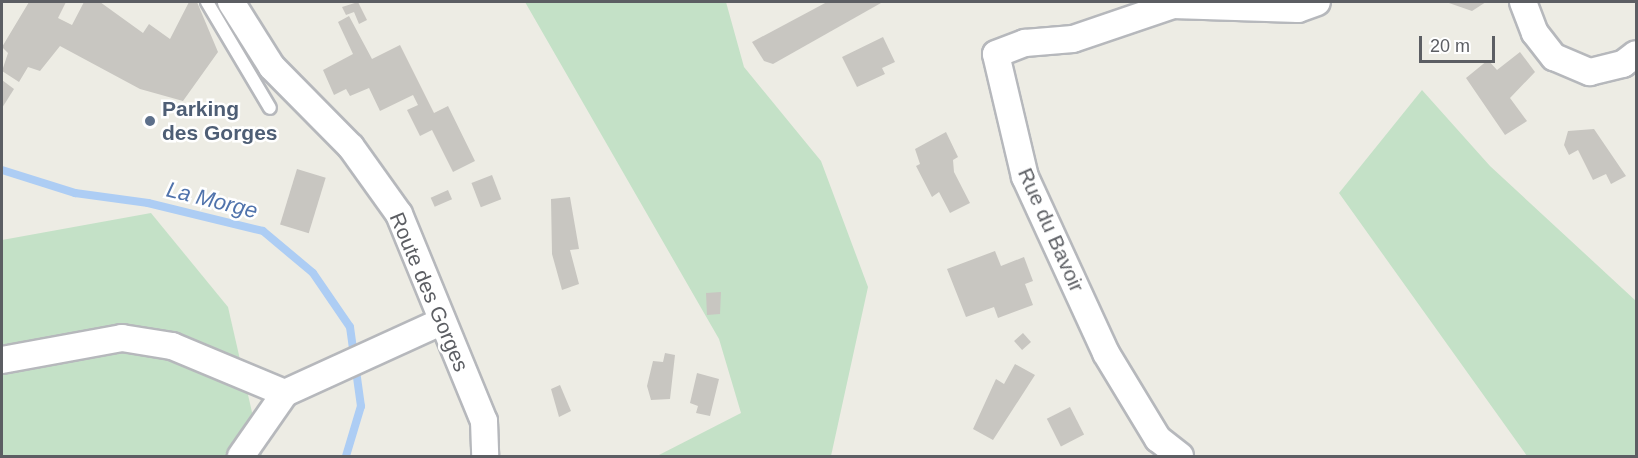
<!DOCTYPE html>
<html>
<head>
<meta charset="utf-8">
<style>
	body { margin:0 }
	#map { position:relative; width:1638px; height:458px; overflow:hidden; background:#edece4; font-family:Arial,sans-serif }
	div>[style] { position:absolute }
	.green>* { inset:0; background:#c4e1c7 }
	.stream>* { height:8px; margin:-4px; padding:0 4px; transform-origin:4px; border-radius:4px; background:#adcdf4 }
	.building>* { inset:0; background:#c8c6c1; transform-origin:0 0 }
	.roads { filter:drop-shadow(2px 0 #b6b8bc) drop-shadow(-2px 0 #b6b8bc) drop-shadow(0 2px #b6b8bc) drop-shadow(0 -2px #b6b8bc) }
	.service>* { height:12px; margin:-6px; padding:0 6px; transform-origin:6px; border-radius:6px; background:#fff }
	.minor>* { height:26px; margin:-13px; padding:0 13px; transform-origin:13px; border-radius:13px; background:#fff }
	.dots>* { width:16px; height:16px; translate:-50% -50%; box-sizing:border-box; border:3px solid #fff; border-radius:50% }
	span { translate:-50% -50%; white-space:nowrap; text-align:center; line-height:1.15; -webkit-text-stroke:5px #fff; paint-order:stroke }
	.service-label { font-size:21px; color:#4e5e75; font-weight:700 }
	.left { translate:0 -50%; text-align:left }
	.street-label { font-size:21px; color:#5c5e63 }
	.water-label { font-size:22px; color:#5073ac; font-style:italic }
	.frame { position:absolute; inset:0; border:3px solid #5c5e63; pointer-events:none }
	.scale { position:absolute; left:1419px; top:36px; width:76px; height:27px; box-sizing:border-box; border:3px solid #5c5e63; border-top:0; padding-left:8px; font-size:18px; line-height:21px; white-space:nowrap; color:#5c5e63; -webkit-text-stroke:4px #fff; paint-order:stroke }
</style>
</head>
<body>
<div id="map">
	<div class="green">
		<i style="clip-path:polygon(525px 2px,726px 2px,744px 67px,821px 161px,868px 287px,831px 456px,657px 456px,741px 413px,719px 339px)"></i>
		<i style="clip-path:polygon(1422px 90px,1490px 166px,1636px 301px,1636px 456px,1527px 456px,1339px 193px)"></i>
		<i style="clip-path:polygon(151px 213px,228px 307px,262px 456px,2px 456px,2px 240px)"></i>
	</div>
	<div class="stream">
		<i style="left:2px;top:170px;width:77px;rotate:17.5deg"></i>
		<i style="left:75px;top:193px;width:74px;rotate:7.8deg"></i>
		<i style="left:148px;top:203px;width:118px;rotate:13.7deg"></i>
		<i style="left:263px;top:231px;width:65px;rotate:40deg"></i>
		<i style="left:313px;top:273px;width:65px;rotate:55.6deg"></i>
		<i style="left:350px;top:327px;width:80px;rotate:82.1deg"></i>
		<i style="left:361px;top:406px;width:52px;rotate:106.7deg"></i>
	</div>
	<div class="building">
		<i style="clip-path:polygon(29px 2px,66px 2px,58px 18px,72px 25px,84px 2px,100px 2px,143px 33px,149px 24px,170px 39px,189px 2px,197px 2px,218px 52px,183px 101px,140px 89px,60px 46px,40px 71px,28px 67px,19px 82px,2px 71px,8px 53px,2px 47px)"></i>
		<i style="clip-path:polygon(358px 2px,367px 20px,359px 24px,354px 12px,346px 15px,342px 7px)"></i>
		<i style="clip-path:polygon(827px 2px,881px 3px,773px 64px,764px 61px,752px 42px)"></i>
		<i style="clip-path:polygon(1446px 2px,1486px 2px,1472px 11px)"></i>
		<i style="clip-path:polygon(349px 16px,372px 59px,400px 45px,434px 113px,448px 106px,475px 161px,453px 172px,432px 130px,420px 136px,407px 110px,418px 105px,413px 95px,380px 111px,369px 88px,350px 96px,346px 89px,334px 95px,323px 70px,353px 54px,338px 22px)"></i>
		<i style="clip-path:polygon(883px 37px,895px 62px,882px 68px,885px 74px,857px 87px,842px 57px)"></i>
		<i style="clip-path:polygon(1520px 52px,1535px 72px,1510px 98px,1527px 121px,1505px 135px,1466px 78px,1488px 60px,1497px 70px)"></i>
		<i style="clip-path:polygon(2px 80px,14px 89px,2px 108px)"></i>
		<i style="clip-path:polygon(1594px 129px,1626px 176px,1611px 184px,1606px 174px,1593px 180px,1578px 150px,1569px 155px,1564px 145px,1568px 131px)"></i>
		<i style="clip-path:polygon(946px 132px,958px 157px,953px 160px,954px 172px,970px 203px,950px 213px,939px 192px,932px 197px,916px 166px,920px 164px,915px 149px)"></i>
		<i style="left:297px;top:169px;width:30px;height:58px;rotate:17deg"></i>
		<i style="left:492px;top:175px;width:26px;height:22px;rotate:69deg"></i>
		<i style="left:448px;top:190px;width:10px;height:19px;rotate:66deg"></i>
		<i style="clip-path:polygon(570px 197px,579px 249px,570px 250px,579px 284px,562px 290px,552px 254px,551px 199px)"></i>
		<i style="clip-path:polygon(995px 251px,1001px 266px,1024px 257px,1033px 281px,1025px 284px,1033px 305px,998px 318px,994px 307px,966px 317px,947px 269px)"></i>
		<i style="clip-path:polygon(721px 292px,720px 314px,707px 315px,706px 293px)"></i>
		<i style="left:1023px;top:333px;width:12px;height:12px;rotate:48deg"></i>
		<i style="clip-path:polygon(665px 353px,675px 355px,670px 399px,651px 400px,647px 386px,653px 361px,663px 362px)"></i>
		<i style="clip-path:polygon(1015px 364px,1035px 375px,993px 440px,973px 429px,996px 379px,1004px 384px)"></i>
		<i style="clip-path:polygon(697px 373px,719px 379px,710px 416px,696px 413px,698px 406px,690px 403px)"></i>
		<i style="clip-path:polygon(560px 385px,571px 411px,559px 417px,551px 389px)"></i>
		<i style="left:1070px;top:407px;width:31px;height:26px;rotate:63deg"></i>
	</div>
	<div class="roads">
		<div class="service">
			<i style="left:207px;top:2px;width:123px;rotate:59.3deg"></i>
		</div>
		<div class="minor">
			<i style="left:231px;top:2px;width:77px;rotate:57.8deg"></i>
			<i style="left:272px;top:67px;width:112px;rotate:45.4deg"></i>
			<i style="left:351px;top:147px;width:82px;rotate:54.4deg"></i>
			<i style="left:399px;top:214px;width:224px;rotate:67.7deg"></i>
			<i style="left:484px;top:421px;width:35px;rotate:88deg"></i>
			<i style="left:1523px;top:2px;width:33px;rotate:69deg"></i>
			<i style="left:1535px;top:33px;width:31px;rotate:52deg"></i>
			<i style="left:1554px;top:57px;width:39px;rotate:23deg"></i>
			<i style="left:1590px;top:72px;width:34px;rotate:-14deg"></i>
			<i style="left:1623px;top:64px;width:16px;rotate:-38deg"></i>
			<i style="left:2px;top:360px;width:122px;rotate:-10.4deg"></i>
			<i style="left:122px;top:338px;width:51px;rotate:9.1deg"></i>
			<i style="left:172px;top:346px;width:122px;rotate:22.6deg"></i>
			<i style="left:285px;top:393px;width:77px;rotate:124.9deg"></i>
			<i style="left:285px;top:393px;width:171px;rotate:-24.5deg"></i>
			<i style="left:1180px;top:456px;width:28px;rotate:-142deg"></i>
			<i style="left:1158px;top:439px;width:100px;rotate:-121.2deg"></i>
			<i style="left:1106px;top:353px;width:194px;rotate:-114.7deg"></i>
			<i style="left:1025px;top:177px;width:126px;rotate:-103.3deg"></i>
			<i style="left:996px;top:54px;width:31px;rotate:-21deg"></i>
			<i style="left:1025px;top:43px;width:48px;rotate:-4.8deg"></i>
			<i style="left:1073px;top:39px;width:106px;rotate:-18.8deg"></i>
			<i style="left:1173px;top:5px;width:125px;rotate:1.8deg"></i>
			<i style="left:1298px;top:9px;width:20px;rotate:-20deg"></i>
		</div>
	</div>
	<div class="dots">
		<i style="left:150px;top:121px;background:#5c6f8a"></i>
	</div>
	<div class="service-label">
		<span class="left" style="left:162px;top:121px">Parking<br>des Gorges</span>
	</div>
	<div class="street-label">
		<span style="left:1051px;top:230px;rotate:66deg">Rue du Bavoir</span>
		<span style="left:429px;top:292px;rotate:67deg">Route des Gorges</span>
	</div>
	<div class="water-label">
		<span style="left:212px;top:200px;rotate:14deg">La Morge</span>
	</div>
	<div class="frame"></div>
	<div class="scale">20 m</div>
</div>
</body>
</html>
